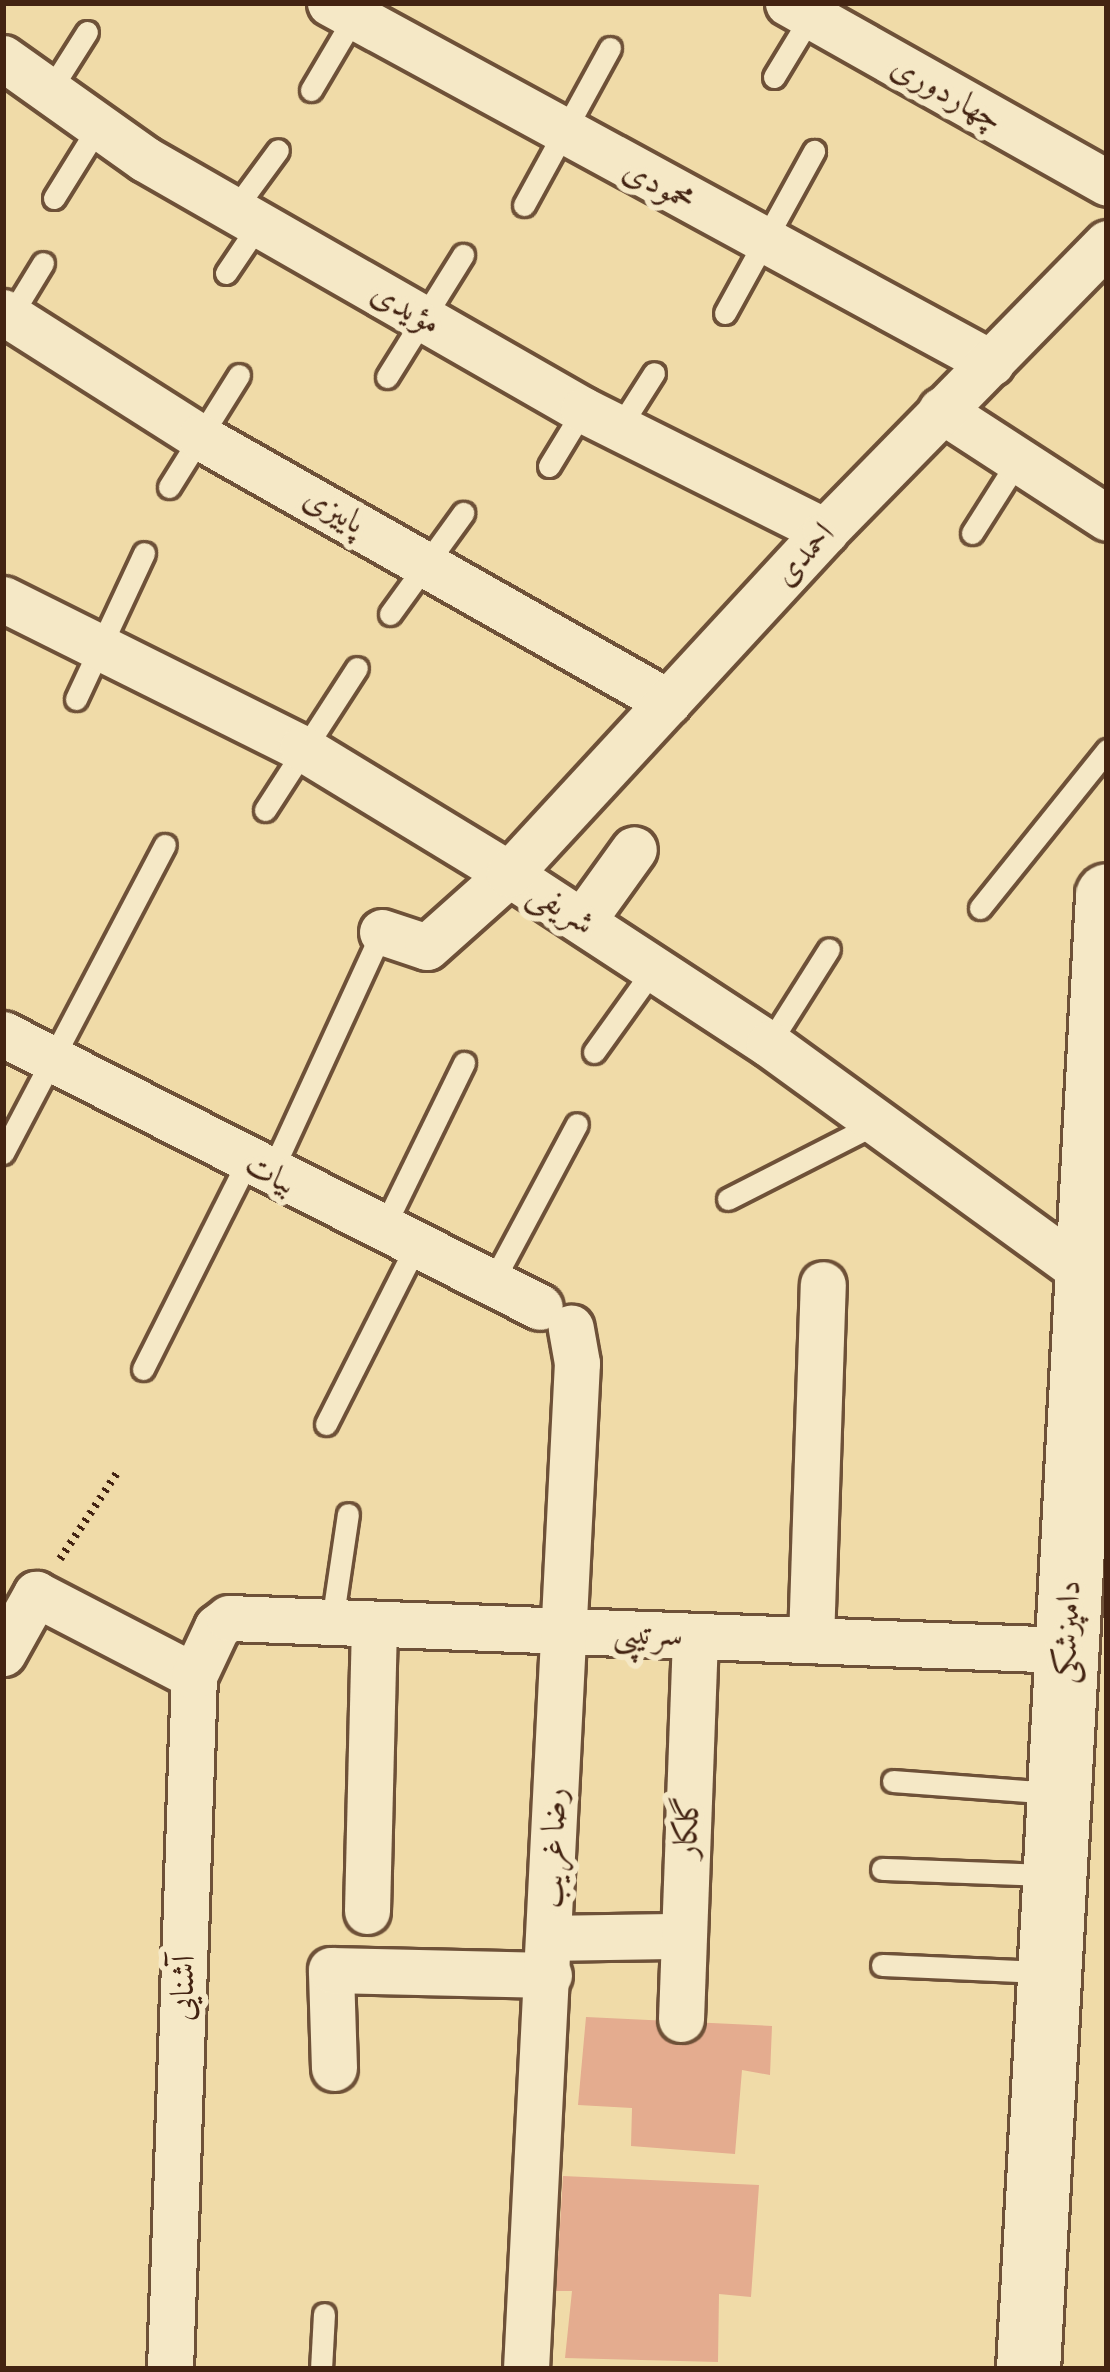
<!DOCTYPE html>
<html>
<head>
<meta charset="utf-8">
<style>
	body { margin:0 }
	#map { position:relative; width:1110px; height:2372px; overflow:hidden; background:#f0dba8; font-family:"IM FELL Great Primer",Amiri,serif }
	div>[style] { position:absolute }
	.building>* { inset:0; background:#e4ac8f }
	.path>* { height:8px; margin-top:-4px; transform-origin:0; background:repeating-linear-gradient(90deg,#432312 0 3px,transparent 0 9px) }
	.roads { filter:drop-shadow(3px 0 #6e5138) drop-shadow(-3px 0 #6e5138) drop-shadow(0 3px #6e5138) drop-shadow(0 -3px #6e5138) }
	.lane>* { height:21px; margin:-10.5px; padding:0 10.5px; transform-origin:10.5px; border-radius:10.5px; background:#f5e8c6 }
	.street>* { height:45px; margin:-22.5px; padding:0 22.5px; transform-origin:22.5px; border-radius:22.5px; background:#f5e8c6 }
	.secondary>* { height:63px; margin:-31.5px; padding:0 31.5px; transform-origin:31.5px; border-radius:31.5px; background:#f5e8c6 }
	span { translate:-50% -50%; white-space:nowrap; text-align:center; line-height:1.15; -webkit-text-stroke:12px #f5e8c6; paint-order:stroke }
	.street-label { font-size:33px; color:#432312 }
	.frame { position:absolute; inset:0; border:6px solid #432312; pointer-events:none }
</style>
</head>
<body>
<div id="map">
	<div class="building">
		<i style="clip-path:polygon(586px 2017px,772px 2026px,770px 2075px,742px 2070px,735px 2154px,631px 2146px,632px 2108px,578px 2105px)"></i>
		<i style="clip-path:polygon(563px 2176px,759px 2185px,751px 2297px,719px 2294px,718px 2362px,565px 2358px,572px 2291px,556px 2291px)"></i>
	</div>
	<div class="path">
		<i style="left:60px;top:1559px;width:107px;rotate:-56.5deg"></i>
	</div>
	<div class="roads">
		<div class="lane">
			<i style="left:774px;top:77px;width:77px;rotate:-58.8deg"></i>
			<i style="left:311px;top:90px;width:88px;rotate:-59.4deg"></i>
			<i style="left:49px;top:92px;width:71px;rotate:-57.7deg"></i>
			<i style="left:54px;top:198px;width:84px;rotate:-58.2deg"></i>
			<i style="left:524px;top:205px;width:179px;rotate:-61.3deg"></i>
			<i style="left:234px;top:210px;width:74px;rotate:-53.7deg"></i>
			<i style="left:226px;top:273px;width:59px;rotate:-56deg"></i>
			<i style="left:725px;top:313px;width:185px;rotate:-61.2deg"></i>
			<i style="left:7px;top:322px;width:69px;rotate:-58.6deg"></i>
			<i style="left:387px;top:377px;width:144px;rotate:-58.1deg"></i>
			<i style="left:619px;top:428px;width:65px;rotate:-57.5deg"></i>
			<i style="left:549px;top:466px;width:66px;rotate:-58.7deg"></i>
			<i style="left:169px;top:487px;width:132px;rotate:-58deg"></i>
			<i style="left:972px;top:533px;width:84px;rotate:-57.6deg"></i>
			<i style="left:390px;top:614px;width:125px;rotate:-54.1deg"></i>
			<i style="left:76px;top:699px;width:161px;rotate:-65deg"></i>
			<i style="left:265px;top:810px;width:169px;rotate:-57.1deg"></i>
			<i style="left:980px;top:908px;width:203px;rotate:-51.2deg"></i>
			<i style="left:769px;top:1044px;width:112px;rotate:-57.7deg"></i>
			<i style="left:594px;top:1052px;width:101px;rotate:-54.3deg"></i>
			<i style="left:3px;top:1153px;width:348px;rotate:-62.3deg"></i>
			<i style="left:270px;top:1175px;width:268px;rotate:-65.3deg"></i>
			<i style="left:728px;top:1199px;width:167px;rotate:-27deg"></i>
			<i style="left:383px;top:1229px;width:185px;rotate:-64deg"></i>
			<i style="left:492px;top:1283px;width:180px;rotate:-61.9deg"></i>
			<i style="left:143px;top:1369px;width:232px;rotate:-63.3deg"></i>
			<i style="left:326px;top:1424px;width:199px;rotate:-63.2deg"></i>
			<i style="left:332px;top:1622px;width:109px;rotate:-81.6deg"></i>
			<i style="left:893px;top:1781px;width:161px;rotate:4.3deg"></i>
			<i style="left:882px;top:1869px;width:167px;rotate:2.1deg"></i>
			<i style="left:882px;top:1965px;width:160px;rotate:2.5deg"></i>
			<i style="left:321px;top:2369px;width:55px;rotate:-86.9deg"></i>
		</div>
		<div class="street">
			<i style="left:330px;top:3px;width:753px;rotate:28.57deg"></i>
			<i style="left:788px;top:3px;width:366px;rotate:29.4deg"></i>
			<i style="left:3px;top:58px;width:174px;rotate:35.4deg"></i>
			<i style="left:145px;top:159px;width:505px;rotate:29.82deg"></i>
			<i style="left:583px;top:410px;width:271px;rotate:26.6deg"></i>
			<i style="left:3px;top:312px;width:233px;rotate:32.4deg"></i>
			<i style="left:200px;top:437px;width:538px;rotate:29.52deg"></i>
			<i style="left:941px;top:410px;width:198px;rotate:33deg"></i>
			<i style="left:3px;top:599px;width:334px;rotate:26.5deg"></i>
			<i style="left:302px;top:748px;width:242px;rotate:31.3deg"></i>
			<i style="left:509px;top:874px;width:311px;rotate:33.2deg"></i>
			<i style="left:769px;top:1044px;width:392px;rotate:36deg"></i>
			<i style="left:583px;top:920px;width:87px;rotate:-54.3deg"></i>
			<i style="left:382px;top:932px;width:47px;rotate:18.4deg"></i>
			<i style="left:427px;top:947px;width:110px;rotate:-41.7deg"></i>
			<i style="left:509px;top:874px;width:466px;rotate:-47.3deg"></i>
			<i style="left:825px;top:531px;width:403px;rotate:-45.6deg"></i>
			<i style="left:3px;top:1034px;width:602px;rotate:26.95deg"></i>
			<i style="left:811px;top:1640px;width:356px;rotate:-88.1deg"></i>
			<i style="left:3px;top:1653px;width:68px;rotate:-60.8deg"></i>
			<i style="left:36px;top:1594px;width:178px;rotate:27.4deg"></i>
			<i style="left:367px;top:1911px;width:287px;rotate:-88.6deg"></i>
			<i style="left:550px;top:1938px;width:132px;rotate:-0.9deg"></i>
			<i style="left:681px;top:2019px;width:383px;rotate:-87.9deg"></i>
			<i style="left:334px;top:2068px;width:98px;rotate:-91.8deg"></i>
			<i style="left:331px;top:1970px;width:218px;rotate:1.3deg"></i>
			<i style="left:170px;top:2369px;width:693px;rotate:-88.02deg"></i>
			<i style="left:194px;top:1676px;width:54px;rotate:-64.9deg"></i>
			<i style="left:217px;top:1627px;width:15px;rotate:-37deg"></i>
			<i style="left:229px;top:1618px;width:838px;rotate:2.19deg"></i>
			<i style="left:526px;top:2369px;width:1007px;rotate:-87.1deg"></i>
			<i style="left:577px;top:1363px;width:36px;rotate:-100deg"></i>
		</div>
		<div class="secondary">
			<i style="left:1028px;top:2369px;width:1476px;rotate:-86.93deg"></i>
		</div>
	</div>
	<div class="street-label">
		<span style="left:947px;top:93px;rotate:29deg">چهاردوری</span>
		<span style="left:659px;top:185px;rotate:28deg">محمودی</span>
		<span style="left:406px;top:308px;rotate:30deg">مؤیدی</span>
		<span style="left:334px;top:510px;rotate:29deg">پاییزی</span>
		<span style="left:804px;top:554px;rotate:-47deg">احمدی</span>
		<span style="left:562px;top:908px;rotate:33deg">شریفی</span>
		<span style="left:270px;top:1174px;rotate:27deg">بیات</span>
		<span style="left:1067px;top:1632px;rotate:-87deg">دامپزشکی</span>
		<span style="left:648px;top:1634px;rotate:2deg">سرتیپی</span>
		<span style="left:687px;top:1827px;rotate:-87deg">گلکار</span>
		<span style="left:553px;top:1848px;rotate:-88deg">رضا غریب</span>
		<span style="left:183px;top:1988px;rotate:-88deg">آشنایی</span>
	</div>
	<div class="frame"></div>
</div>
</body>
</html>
